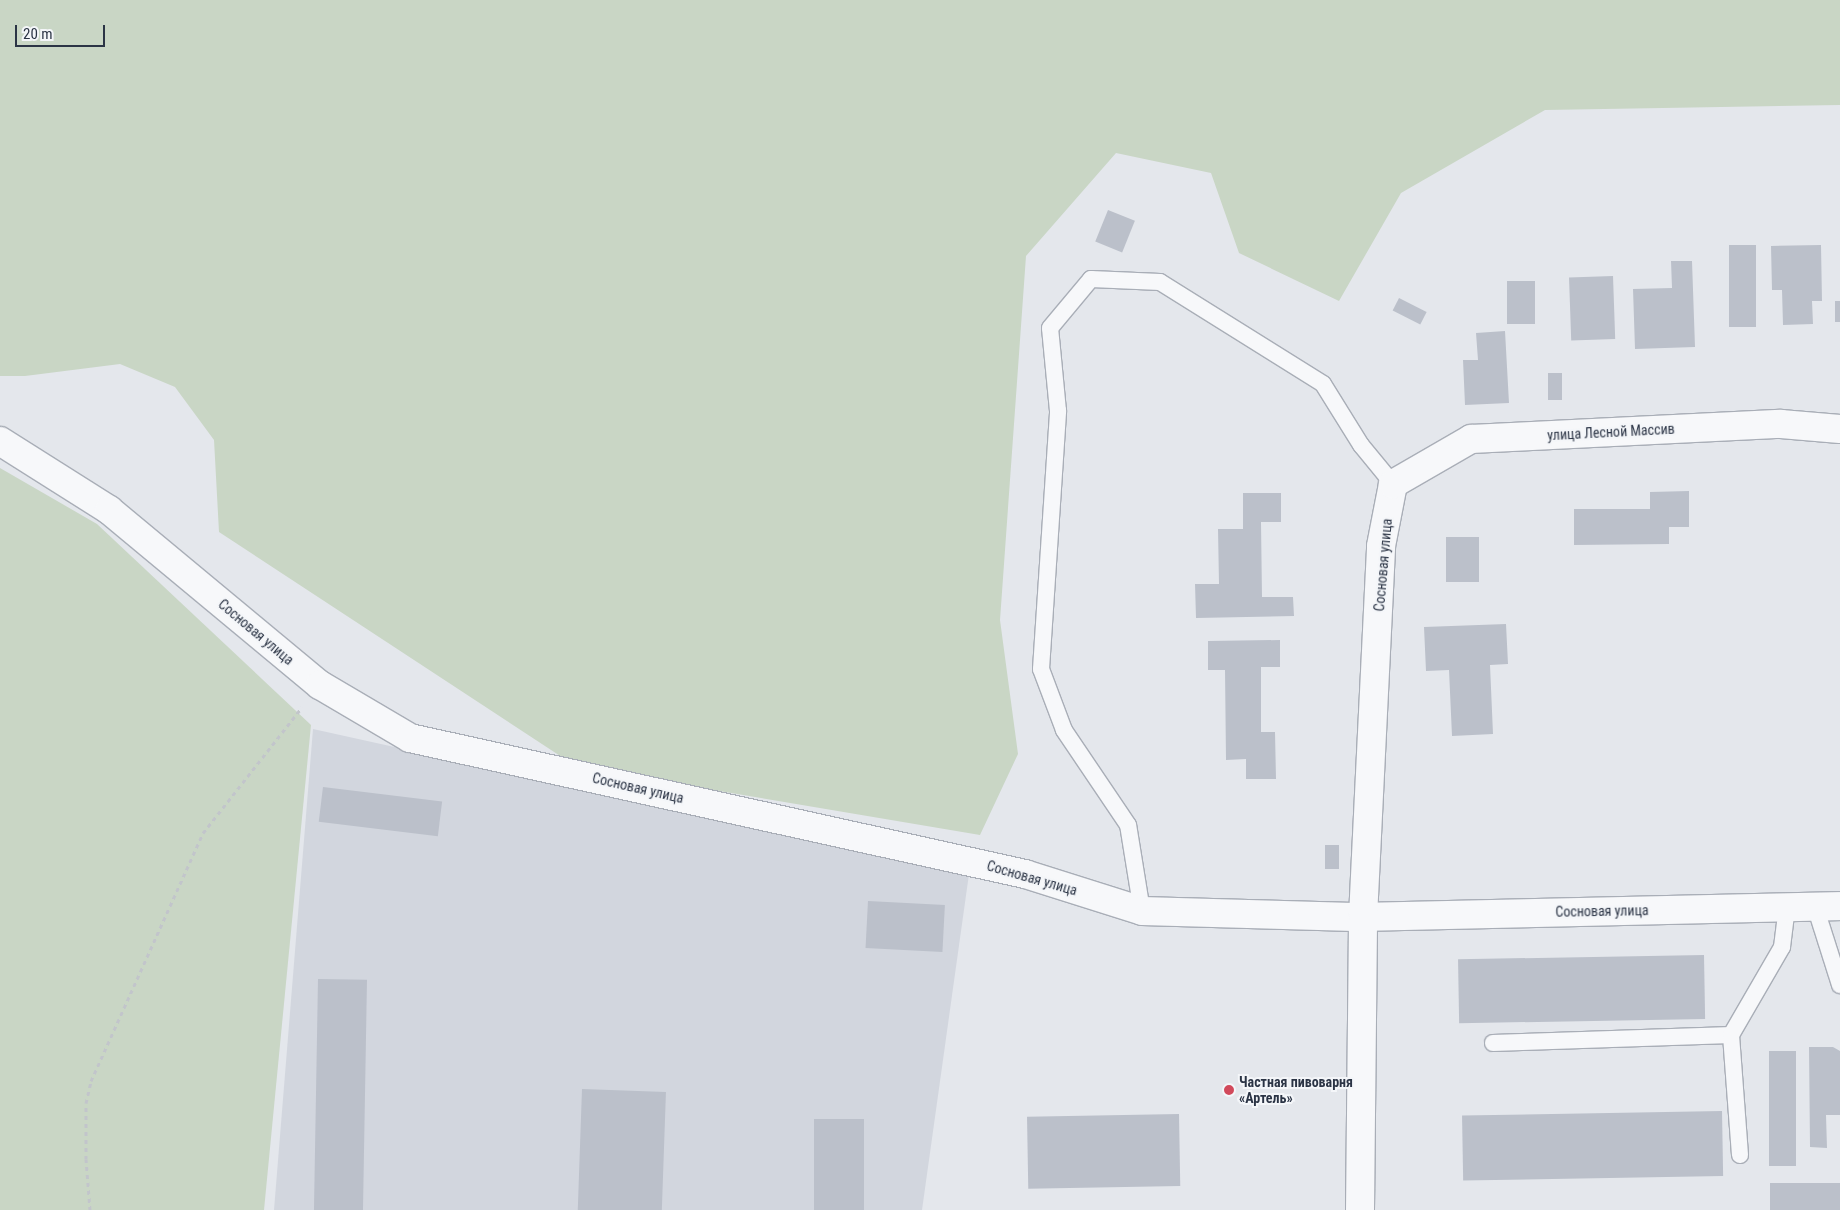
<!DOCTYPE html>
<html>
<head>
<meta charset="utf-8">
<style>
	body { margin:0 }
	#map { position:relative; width:1840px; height:1210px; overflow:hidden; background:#e4e7ec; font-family:"Roboto Condensed",sans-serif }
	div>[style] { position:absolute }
	.built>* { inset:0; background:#d2d6de }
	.green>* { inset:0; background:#c9d6c5 }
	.building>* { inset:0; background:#bbc0ca; transform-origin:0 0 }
	.path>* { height:3px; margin-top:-1.5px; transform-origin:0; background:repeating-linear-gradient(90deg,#c2c5cb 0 4px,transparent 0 8px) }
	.roads { filter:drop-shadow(1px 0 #a9aeb7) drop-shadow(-1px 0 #a9aeb7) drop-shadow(0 1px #a9aeb7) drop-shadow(0 -1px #a9aeb7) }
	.lane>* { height:16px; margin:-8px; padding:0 8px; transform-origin:8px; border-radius:8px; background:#f7f8fa }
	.street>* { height:28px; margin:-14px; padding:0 14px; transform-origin:14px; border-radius:14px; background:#f7f8fa }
	.dots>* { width:14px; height:14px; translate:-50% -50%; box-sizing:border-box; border:2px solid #f4f6f9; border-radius:50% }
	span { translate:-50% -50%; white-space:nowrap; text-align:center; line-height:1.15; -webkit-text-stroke:4px #f4f6f9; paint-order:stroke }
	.street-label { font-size:14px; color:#2b3445 }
	.poi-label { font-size:14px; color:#2b3445; font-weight:700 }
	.left { translate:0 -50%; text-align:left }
	.scale { position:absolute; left:15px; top:25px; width:90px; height:22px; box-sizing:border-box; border:2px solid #2b3445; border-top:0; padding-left:6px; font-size:15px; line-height:18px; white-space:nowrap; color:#2b3445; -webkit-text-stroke:4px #f4f6f9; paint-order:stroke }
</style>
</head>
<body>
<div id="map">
	<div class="built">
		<i style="clip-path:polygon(313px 729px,969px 874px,922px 1210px,274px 1210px)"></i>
	</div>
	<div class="green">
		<i style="clip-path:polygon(0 0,1840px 0,1840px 105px,1545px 110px,1401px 193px,1339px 301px,1239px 253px,1211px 173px,1116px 153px,1026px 256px,1000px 620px,1018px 754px,980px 835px,577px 767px,219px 532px,214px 440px,175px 387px,120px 364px,25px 376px,0 376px)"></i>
		<i style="clip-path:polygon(0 468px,97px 524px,311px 725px,264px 1210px,0 1210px)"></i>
	</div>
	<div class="building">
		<i style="left:1108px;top:210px;width:29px;height:34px;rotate:22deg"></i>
		<i style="left:1729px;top:245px;width:27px;height:82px"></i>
		<i style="clip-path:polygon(1821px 245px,1822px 301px,1812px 301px,1813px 324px,1783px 325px,1782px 290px,1772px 290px,1771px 246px)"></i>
		<i style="clip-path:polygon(1671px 261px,1692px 261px,1695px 347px,1635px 349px,1633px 289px,1672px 288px)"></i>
		<i style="left:1613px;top:276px;width:63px;height:44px;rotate:88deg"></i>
		<i style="left:1507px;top:281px;width:28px;height:43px"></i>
		<i style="left:1399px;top:298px;width:31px;height:14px;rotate:27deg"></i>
		<i style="left:1835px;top:301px;width:5px;height:21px"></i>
		<i style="clip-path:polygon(1505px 331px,1509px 403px,1465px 405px,1463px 360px,1478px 360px,1476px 333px)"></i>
		<i style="left:1548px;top:373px;width:14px;height:27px"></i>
		<i style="clip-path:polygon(1689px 491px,1689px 527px,1669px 527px,1669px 544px,1574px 545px,1574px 509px,1650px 509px,1650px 492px)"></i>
		<i style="clip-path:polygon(1243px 493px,1281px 493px,1281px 522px,1261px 522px,1262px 597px,1293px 597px,1294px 616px,1196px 618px,1195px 584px,1219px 584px,1218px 529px,1243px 529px)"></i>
		<i style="left:1446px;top:537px;width:33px;height:45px"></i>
		<i style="clip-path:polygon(1506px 624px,1508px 664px,1490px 665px,1493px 734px,1452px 736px,1449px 670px,1426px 671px,1424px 627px)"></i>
		<i style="clip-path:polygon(1280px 640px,1280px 667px,1261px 667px,1261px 732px,1275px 732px,1276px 779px,1246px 779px,1246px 759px,1226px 760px,1225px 670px,1208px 670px,1208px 641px)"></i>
		<i style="left:323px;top:787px;width:120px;height:35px;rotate:7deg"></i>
		<i style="left:1325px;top:845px;width:14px;height:24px"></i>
		<i style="left:868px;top:901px;width:77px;height:47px;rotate:3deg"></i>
		<i style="left:1704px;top:955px;width:64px;height:246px;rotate:89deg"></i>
		<i style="left:318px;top:979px;width:49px;height:231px;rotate:1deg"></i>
		<i style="clip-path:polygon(1809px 1047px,1833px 1047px,1840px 1051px,1840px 1115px,1826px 1115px,1827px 1148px,1810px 1147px)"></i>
		<i style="left:1769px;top:1051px;width:27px;height:115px"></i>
		<i style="left:582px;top:1089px;width:84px;height:121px;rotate:2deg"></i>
		<i style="left:1722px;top:1111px;width:65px;height:260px;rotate:89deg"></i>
		<i style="left:1179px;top:1114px;width:72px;height:152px;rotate:89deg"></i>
		<i style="left:814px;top:1119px;width:50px;height:91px"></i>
		<i style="left:1840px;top:1183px;width:27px;height:70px;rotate:90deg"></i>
	</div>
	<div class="path">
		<i style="left:90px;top:1210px;width:51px;rotate:-94.5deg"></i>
		<i style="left:86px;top:1159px;width:56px;rotate:-90deg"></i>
		<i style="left:86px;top:1103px;width:23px;rotate:-77deg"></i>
		<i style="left:91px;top:1081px;width:272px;rotate:-65.7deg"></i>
		<i style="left:203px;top:833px;width:160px;rotate:-51.8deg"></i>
	</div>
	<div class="roads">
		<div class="lane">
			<i style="left:1815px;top:906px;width:83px;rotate:72.4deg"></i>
			<i style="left:1142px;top:911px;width:87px;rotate:-99.2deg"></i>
			<i style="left:1128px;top:825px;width:115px;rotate:-124deg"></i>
			<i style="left:1064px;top:730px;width:65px;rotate:-110.7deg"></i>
			<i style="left:1041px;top:669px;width:259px;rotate:-86.2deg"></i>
			<i style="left:1058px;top:411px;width:83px;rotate:-95.5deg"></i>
			<i style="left:1050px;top:328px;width:64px;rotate:-50.1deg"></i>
			<i style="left:1091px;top:279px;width:69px;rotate:2.5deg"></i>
			<i style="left:1160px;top:282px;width:192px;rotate:32deg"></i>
			<i style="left:1323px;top:384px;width:72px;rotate:58.1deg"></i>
			<i style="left:1361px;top:445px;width:50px;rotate:50.6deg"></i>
			<i style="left:1493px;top:1043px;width:238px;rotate:-1.9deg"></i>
			<i style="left:1740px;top:1155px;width:120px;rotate:-94.3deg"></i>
			<i style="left:1731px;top:1035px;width:102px;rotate:-59.9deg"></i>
			<i style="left:1782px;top:947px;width:40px;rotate:-82.9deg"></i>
		</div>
		<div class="street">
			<i style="left:0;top:441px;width:129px;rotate:32.3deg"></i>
			<i style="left:109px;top:510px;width:274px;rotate:39.7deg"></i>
			<i style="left:320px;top:685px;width:104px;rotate:30.5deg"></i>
			<i style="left:410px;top:738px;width:630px;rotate:12.47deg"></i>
			<i style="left:1025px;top:874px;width:123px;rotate:17.5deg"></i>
			<i style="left:1142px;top:911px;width:221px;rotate:1.6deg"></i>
			<i style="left:1363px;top:917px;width:477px;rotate:-1.3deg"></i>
			<i style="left:1360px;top:1210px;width:293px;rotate:-89.4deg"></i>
			<i style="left:1363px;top:917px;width:371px;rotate:-87.2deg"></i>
			<i style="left:1381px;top:546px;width:63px;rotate:-79deg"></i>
			<i style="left:1393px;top:484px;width:90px;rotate:-30deg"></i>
			<i style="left:1471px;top:439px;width:310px;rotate:-2.8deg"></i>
			<i style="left:1781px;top:424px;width:59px;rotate:4.8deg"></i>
		</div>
	</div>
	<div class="dots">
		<i style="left:1229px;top:1090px;background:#d1495b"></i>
	</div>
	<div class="street-label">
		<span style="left:1611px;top:432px;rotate:-3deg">улица Лесной Массив</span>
		<span style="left:1383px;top:565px;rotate:-85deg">Сосновая улица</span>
		<span style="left:256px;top:632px;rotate:40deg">Сосновая улица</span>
		<span style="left:638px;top:788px;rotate:13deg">Сосновая улица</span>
		<span style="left:1032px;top:878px;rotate:16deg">Сосновая улица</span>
		<span style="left:1602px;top:911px;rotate:-1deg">Сосновая улица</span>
	</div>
	<div class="poi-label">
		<span class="left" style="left:1239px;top:1090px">Частная пивоварня<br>«Артель»</span>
	</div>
	<div class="scale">20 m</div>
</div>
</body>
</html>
